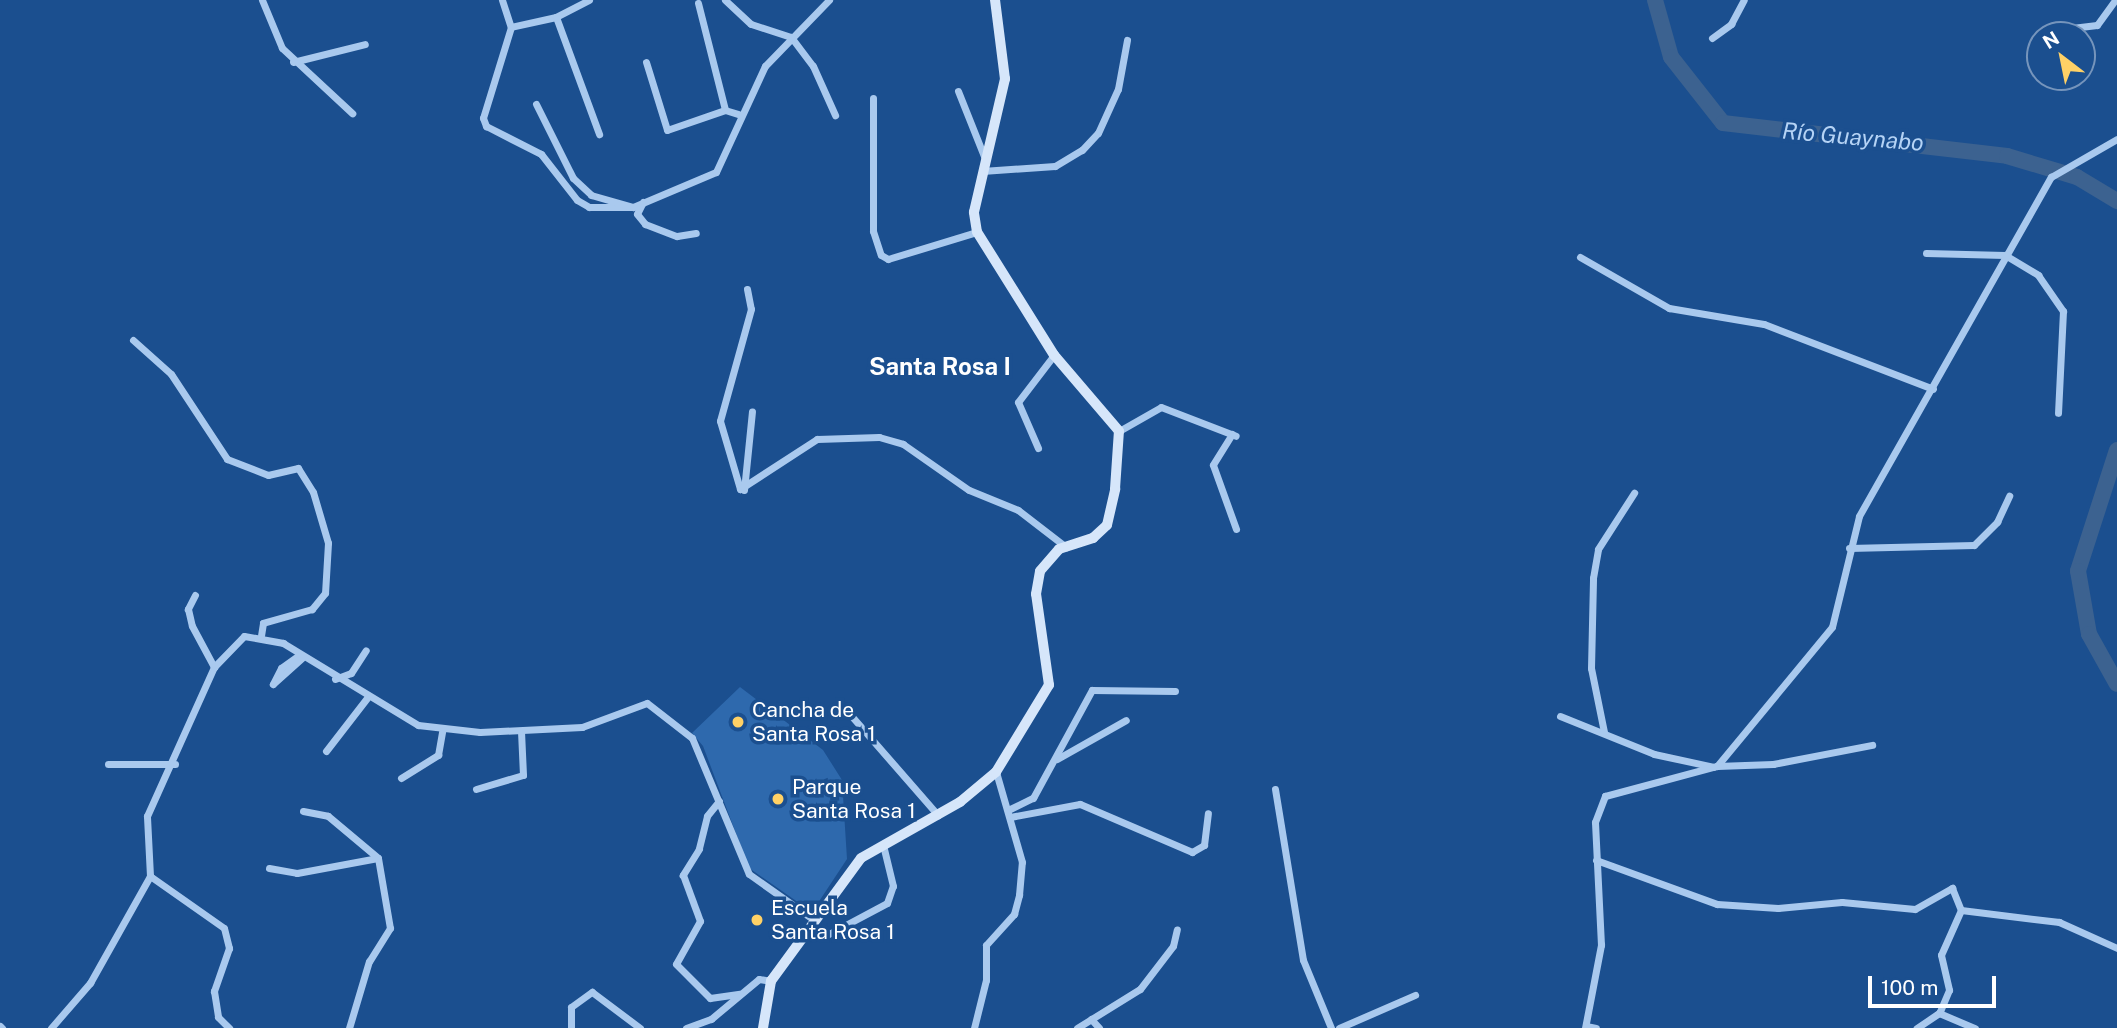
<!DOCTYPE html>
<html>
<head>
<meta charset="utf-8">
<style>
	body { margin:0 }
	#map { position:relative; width:2117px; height:1028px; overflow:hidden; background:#1b4f8f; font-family:"Public Sans",sans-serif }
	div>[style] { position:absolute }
	.green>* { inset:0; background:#2e69ad }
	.river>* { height:16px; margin:-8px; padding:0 8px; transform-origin:8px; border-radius:8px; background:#3c6290 }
	.street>* { height:7px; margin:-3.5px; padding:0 3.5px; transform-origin:3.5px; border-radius:3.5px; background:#a9c9ee }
	.secondary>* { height:10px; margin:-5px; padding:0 5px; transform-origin:5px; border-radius:5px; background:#d6e6fa }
	.dots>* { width:19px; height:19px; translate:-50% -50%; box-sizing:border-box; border:4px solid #1b4f8f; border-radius:50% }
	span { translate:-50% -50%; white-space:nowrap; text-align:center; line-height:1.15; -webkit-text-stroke:7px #1b4f8f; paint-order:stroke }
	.poi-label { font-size:21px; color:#fff }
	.left { translate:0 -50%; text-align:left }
	.water-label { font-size:23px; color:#b5d3f5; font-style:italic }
	.quarter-label { font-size:24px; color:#fff; font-weight:700 }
	.north { position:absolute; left:2026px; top:21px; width:70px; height:70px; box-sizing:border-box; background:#1b4f8f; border:2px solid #7695bc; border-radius:50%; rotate:328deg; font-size:19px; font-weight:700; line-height:28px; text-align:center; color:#fff }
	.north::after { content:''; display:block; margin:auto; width:24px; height:32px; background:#ffd166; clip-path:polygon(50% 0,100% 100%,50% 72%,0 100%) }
	.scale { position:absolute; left:1868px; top:976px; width:128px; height:32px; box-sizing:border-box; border:4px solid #fff; border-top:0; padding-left:9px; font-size:21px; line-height:24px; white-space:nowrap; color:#fff; -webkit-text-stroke:5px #1b4f8f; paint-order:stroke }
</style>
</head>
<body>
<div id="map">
	<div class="green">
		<i style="clip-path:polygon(740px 687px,823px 750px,842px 780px,847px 859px,812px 912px,749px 868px,703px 746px,692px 733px)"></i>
	</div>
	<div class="river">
		<i style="left:1655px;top:0;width:59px;rotate:74.3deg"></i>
		<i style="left:1671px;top:57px;width:84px;rotate:51.8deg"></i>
		<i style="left:1723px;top:123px;width:286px;rotate:6.6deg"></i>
		<i style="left:2007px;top:156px;width:73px;rotate:16.7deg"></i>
		<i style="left:2077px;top:177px;width:47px;rotate:31deg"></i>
		<i style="left:2117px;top:450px;width:127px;rotate:107.9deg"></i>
		<i style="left:2078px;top:571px;width:64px;rotate:80.1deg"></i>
		<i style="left:2089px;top:634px;width:57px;rotate:60.8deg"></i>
	</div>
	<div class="street">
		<i style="left:262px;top:0;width:52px;rotate:67.4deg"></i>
		<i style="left:282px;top:48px;width:96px;rotate:42.9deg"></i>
		<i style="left:502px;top:0;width:28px;rotate:72deg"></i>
		<i style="left:589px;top:0;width:37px;rotate:153deg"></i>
		<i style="left:556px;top:17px;width:46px;rotate:167.5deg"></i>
		<i style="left:511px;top:27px;width:95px;rotate:107.1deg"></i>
		<i style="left:483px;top:118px;width:9px;rotate:69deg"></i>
		<i style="left:486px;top:126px;width:62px;rotate:27deg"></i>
		<i style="left:541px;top:154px;width:58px;rotate:52deg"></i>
		<i style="left:577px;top:200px;width:14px;rotate:30deg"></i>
		<i style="left:589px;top:207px;width:42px"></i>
		<i style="left:725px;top:0;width:35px;rotate:43deg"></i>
		<i style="left:751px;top:24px;width:42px;rotate:18deg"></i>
		<i style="left:791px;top:37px;width:36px;rotate:53deg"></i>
		<i style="left:813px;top:66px;width:54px;rotate:65.8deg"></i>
		<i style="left:698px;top:3px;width:110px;rotate:75.8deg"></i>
		<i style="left:556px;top:17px;width:125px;rotate:69.8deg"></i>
		<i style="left:2072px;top:28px;width:25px;rotate:-7deg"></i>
		<i style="left:2097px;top:25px;width:31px;rotate:-54deg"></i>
		<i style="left:1712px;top:38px;width:24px;rotate:-36deg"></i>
		<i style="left:1731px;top:24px;width:27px;rotate:-62deg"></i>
		<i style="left:293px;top:62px;width:74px;rotate:-14deg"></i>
		<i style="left:646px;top:62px;width:71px;rotate:72.8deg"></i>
		<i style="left:667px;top:130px;width:61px;rotate:-19deg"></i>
		<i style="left:725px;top:110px;width:14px;rotate:17deg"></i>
		<i style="left:958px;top:91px;width:73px;rotate:68.3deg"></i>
		<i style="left:873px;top:98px;width:133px;rotate:90deg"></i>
		<i style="left:873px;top:231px;width:25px;rotate:72deg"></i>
		<i style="left:881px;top:255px;width:8px;rotate:30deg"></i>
		<i style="left:888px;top:259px;width:93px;rotate:-16.9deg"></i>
		<i style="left:536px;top:104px;width:83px;rotate:63.4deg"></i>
		<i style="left:573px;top:178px;width:25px;rotate:43deg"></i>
		<i style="left:591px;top:195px;width:44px;rotate:15.9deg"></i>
		<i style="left:633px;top:207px;width:90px;rotate:-22.9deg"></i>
		<i style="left:716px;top:172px;width:117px;rotate:-65.2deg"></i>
		<i style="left:765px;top:66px;width:92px;rotate:-45.9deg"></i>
		<i style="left:982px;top:171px;width:73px;rotate:-3.9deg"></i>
		<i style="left:1055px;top:166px;width:31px;rotate:-31deg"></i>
		<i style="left:1082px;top:150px;width:23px;rotate:-47deg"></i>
		<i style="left:1098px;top:133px;width:48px;rotate:-65.6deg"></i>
		<i style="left:1118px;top:89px;width:50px;rotate:-79.6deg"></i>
		<i style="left:643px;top:202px;width:13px;rotate:117deg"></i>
		<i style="left:637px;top:214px;width:13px;rotate:51deg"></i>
		<i style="left:645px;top:224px;width:34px;rotate:21deg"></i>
		<i style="left:677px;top:236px;width:19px;rotate:-9deg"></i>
		<i style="left:1926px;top:253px;width:79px;rotate:1.5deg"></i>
		<i style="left:2005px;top:255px;width:39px;rotate:31deg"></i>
		<i style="left:2038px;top:275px;width:44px;rotate:55.2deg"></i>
		<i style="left:2063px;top:311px;width:102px;rotate:92.8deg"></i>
		<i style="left:1580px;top:257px;width:103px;rotate:29.8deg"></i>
		<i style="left:1669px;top:308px;width:96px;rotate:9.6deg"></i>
		<i style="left:1764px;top:324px;width:181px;rotate:21deg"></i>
		<i style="left:747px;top:289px;width:20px;rotate:79deg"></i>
		<i style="left:751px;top:309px;width:116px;rotate:105.5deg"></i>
		<i style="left:720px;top:421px;width:71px;rotate:73.6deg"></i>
		<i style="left:740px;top:489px;width:92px;rotate:-33deg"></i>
		<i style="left:817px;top:439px;width:62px;rotate:-1.8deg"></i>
		<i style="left:879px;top:437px;width:25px;rotate:16deg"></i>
		<i style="left:903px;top:444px;width:80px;rotate:34.9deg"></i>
		<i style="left:969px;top:490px;width:53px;rotate:22.2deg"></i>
		<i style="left:1018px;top:510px;width:61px;rotate:37.6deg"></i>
		<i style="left:133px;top:340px;width:51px;rotate:41.8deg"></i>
		<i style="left:171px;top:374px;width:102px;rotate:56.6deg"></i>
		<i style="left:227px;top:459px;width:44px;rotate:21.3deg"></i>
		<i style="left:268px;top:475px;width:31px;rotate:-13deg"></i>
		<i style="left:298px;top:468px;width:28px;rotate:58deg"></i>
		<i style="left:313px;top:492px;width:53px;rotate:73.6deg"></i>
		<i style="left:328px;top:543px;width:50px;rotate:93.4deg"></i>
		<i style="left:325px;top:593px;width:21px;rotate:129deg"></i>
		<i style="left:312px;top:609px;width:51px;rotate:164.1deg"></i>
		<i style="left:263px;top:623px;width:12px;rotate:99deg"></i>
		<i style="left:1119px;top:431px;width:48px;rotate:-29.7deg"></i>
		<i style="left:1161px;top:407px;width:80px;rotate:21.1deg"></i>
		<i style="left:1232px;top:434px;width:36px;rotate:122deg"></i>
		<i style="left:1213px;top:465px;width:68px;rotate:70.2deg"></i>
		<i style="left:1038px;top:448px;width:50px;rotate:-113.5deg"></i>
		<i style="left:1018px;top:402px;width:59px;rotate:-52.5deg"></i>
		<i style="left:744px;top:490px;width:79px;rotate:-84.2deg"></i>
		<i style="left:1849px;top:548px;width:125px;rotate:-1.4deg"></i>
		<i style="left:1974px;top:545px;width:33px;rotate:-45deg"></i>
		<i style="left:1997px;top:522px;width:29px;rotate:-65deg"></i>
		<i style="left:195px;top:595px;width:16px;rotate:117deg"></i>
		<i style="left:188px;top:609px;width:17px;rotate:77deg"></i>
		<i style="left:192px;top:626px;width:47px;rotate:61.8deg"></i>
		<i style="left:299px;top:655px;width:22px;rotate:144deg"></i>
		<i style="left:281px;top:668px;width:18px;rotate:117deg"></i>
		<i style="left:273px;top:684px;width:39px;rotate:-42deg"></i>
		<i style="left:335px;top:679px;width:17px;rotate:-21deg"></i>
		<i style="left:351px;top:673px;width:27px;rotate:-57deg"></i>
		<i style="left:848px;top:712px;width:137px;rotate:48.9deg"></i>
		<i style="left:1560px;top:716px;width:101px;rotate:22deg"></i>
		<i style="left:1654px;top:754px;width:61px;rotate:12.2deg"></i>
		<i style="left:1604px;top:732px;width:65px;rotate:-101.5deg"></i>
		<i style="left:1591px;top:668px;width:90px;rotate:-88.7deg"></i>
		<i style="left:1593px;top:578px;width:29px;rotate:-80deg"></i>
		<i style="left:1598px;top:549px;width:67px;rotate:-57.3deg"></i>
		<i style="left:326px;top:751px;width:67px;rotate:-52.3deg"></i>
		<i style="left:1057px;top:759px;width:79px;rotate:-29.5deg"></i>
		<i style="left:108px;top:764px;width:67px"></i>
		<i style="left:1717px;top:766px;width:180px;rotate:-50.4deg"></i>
		<i style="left:1832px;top:627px;width:114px;rotate:-76.3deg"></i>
		<i style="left:1859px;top:516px;width:390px;rotate:-60.5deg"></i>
		<i style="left:2051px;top:177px;width:76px;rotate:-29.9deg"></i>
		<i style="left:401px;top:778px;width:44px;rotate:-31.9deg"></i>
		<i style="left:438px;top:755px;width:27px;rotate:-80deg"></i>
		<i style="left:476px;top:789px;width:49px;rotate:-16.6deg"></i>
		<i style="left:523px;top:775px;width:44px;rotate:-92.6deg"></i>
		<i style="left:1275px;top:789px;width:173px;rotate:80.7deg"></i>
		<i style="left:1303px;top:960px;width:74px;rotate:67.6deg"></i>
		<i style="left:719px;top:801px;width:19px;rotate:129deg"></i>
		<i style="left:707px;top:816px;width:34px;rotate:104deg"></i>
		<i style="left:699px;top:849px;width:31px;rotate:122deg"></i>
		<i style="left:683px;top:875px;width:49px;rotate:69.7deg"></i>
		<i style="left:700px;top:921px;width:49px;rotate:119.2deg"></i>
		<i style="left:676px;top:964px;width:48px;rotate:45deg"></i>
		<i style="left:710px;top:998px;width:30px;rotate:-8deg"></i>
		<i style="left:1008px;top:810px;width:28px;rotate:-26deg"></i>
		<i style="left:1033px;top:798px;width:123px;rotate:-61.4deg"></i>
		<i style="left:1092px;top:690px;width:83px;rotate:0.7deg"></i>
		<i style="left:303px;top:811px;width:25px;rotate:11deg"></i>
		<i style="left:328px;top:816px;width:65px;rotate:40deg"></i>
		<i style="left:1010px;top:817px;width:71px;rotate:-10.5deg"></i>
		<i style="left:1080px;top:804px;width:122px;rotate:23.2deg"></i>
		<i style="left:1192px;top:852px;width:14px;rotate:-30deg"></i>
		<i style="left:1204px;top:845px;width:32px;rotate:-83deg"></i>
		<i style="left:1596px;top:860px;width:129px;rotate:20deg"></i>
		<i style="left:1717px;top:904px;width:61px;rotate:3.8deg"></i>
		<i style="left:1778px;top:908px;width:64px;rotate:-5.4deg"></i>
		<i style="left:1842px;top:902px;width:73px;rotate:5.5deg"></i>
		<i style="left:1915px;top:909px;width:43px;rotate:-29.6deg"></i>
		<i style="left:1952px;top:888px;width:24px;rotate:68deg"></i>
		<i style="left:1961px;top:910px;width:49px;rotate:114deg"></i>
		<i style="left:1941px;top:955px;width:36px;rotate:77deg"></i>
		<i style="left:1949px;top:990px;width:25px;rotate:113deg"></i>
		<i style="left:1939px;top:1013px;width:27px;rotate:146deg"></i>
		<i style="left:269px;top:868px;width:28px;rotate:10deg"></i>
		<i style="left:297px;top:873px;width:82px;rotate:-10.5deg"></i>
		<i style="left:378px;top:858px;width:71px;rotate:80.3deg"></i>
		<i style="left:390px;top:928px;width:39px;rotate:122deg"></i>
		<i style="left:369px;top:961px;width:70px;rotate:106.6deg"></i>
		<i style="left:150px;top:876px;width:90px;rotate:35.1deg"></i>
		<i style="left:224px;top:928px;width:21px;rotate:76deg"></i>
		<i style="left:229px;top:948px;width:46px;rotate:109.2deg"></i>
		<i style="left:214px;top:991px;width:26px;rotate:81deg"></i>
		<i style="left:218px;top:1017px;width:16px;rotate:45deg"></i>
		<i style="left:1961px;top:910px;width:99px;rotate:7deg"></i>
		<i style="left:2059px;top:922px;width:64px;rotate:24.1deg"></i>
		<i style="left:804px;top:935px;width:21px;rotate:3deg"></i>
		<i style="left:825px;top:936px;width:70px;rotate:-28deg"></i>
		<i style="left:887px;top:903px;width:18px;rotate:-71deg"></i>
		<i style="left:893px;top:886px;width:42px;rotate:-103.7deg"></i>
		<i style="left:1939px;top:1013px;width:39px;rotate:23deg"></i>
		<i style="left:1091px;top:1019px;width:12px;rotate:48deg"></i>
		<i style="left:0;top:1026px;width:3px;rotate:45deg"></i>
		<i style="left:1586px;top:1026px;width:10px;rotate:11deg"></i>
		<i style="left:51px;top:1028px;width:60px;rotate:-49.1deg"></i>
		<i style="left:90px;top:983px;width:123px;rotate:-60.7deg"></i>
		<i style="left:150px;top:876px;width:60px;rotate:-92.9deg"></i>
		<i style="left:147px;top:816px;width:163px;rotate:-65.8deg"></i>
		<i style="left:214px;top:667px;width:43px;rotate:-45.9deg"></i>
		<i style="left:244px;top:636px;width:40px;rotate:10deg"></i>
		<i style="left:283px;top:643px;width:158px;rotate:31.3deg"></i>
		<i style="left:418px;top:725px;width:62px;rotate:6.4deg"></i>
		<i style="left:480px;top:732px;width:102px;rotate:-2.8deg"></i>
		<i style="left:582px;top:727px;width:69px;rotate:-20.3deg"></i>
		<i style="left:647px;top:703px;width:57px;rotate:37.9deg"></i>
		<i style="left:692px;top:738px;width:147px;rotate:67.3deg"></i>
		<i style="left:749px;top:874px;width:80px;rotate:35.3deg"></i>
		<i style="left:571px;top:1028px;width:21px;rotate:-90deg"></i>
		<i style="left:571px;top:1007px;width:26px;rotate:-36deg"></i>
		<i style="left:592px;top:992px;width:60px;rotate:36.9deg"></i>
		<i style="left:686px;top:1028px;width:27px;rotate:-20deg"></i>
		<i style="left:711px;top:1019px;width:62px;rotate:-39.8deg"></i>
		<i style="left:759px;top:979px;width:12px;rotate:9deg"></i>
		<i style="left:974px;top:1028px;width:49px;rotate:-76deg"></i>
		<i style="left:986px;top:980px;width:35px;rotate:-90deg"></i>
		<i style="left:986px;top:945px;width:42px;rotate:-47.9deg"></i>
		<i style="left:1014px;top:914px;width:20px;rotate:-75deg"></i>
		<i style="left:1019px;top:895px;width:33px;rotate:-85deg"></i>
		<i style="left:1022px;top:862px;width:94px;rotate:-106.1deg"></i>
		<i style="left:1077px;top:1028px;width:74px;rotate:-31.8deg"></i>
		<i style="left:1140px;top:989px;width:54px;rotate:-52.5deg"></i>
		<i style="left:1173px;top:946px;width:17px;rotate:-77deg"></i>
		<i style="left:1339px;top:1028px;width:83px;rotate:-23.5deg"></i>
		<i style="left:1585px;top:1028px;width:85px;rotate:-79.1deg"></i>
		<i style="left:1601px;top:945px;width:123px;rotate:-92.8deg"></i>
		<i style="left:1595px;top:822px;width:28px;rotate:-69deg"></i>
		<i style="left:1605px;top:796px;width:116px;rotate:-15deg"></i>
		<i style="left:1717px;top:766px;width:56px;rotate:-2deg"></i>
		<i style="left:1773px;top:764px;width:101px;rotate:-10.9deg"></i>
	</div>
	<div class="secondary">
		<i style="left:763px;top:1028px;width:48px;rotate:-80.3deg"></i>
		<i style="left:771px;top:981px;width:152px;rotate:-53.8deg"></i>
		<i style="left:861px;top:858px;width:114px;rotate:-29.5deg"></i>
		<i style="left:960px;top:802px;width:47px;rotate:-39.8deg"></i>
		<i style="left:996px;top:772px;width:102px;rotate:-58.7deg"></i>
		<i style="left:1049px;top:685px;width:92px;rotate:-98.1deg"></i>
		<i style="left:1036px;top:594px;width:23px;rotate:-80deg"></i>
		<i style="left:1040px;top:571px;width:29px;rotate:-49deg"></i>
		<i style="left:1059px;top:549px;width:36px;rotate:-18deg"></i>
		<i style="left:1093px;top:538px;width:19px;rotate:-43deg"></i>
		<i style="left:1107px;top:525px;width:37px;rotate:-77deg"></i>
		<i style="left:1115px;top:489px;width:58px;rotate:-86.1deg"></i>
		<i style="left:1119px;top:431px;width:100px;rotate:-130.5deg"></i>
		<i style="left:1054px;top:355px;width:145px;rotate:-122deg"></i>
		<i style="left:977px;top:232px;width:20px;rotate:-99deg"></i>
		<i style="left:974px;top:212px;width:137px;rotate:-76.9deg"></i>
		<i style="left:1005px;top:79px;width:80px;rotate:-97.2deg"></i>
	</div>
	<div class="dots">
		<i style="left:738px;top:722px;background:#ffd166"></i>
		<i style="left:778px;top:799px;background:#ffd166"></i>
		<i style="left:757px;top:920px;background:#ffd166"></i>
	</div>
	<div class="poi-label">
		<span class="left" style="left:752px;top:722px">Cancha de<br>Santa Rosa 1</span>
		<span class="left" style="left:792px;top:799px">Parque<br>Santa Rosa 1</span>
		<span class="left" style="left:771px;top:920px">Escuela<br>Santa Rosa 1</span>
	</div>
	<div class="water-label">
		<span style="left:1853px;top:137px;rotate:5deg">Río Guaynabo</span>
	</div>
	<div class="quarter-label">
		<span style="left:940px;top:367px">Santa Rosa I</span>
	</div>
	<div class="north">N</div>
	<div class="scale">100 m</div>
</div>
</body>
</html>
